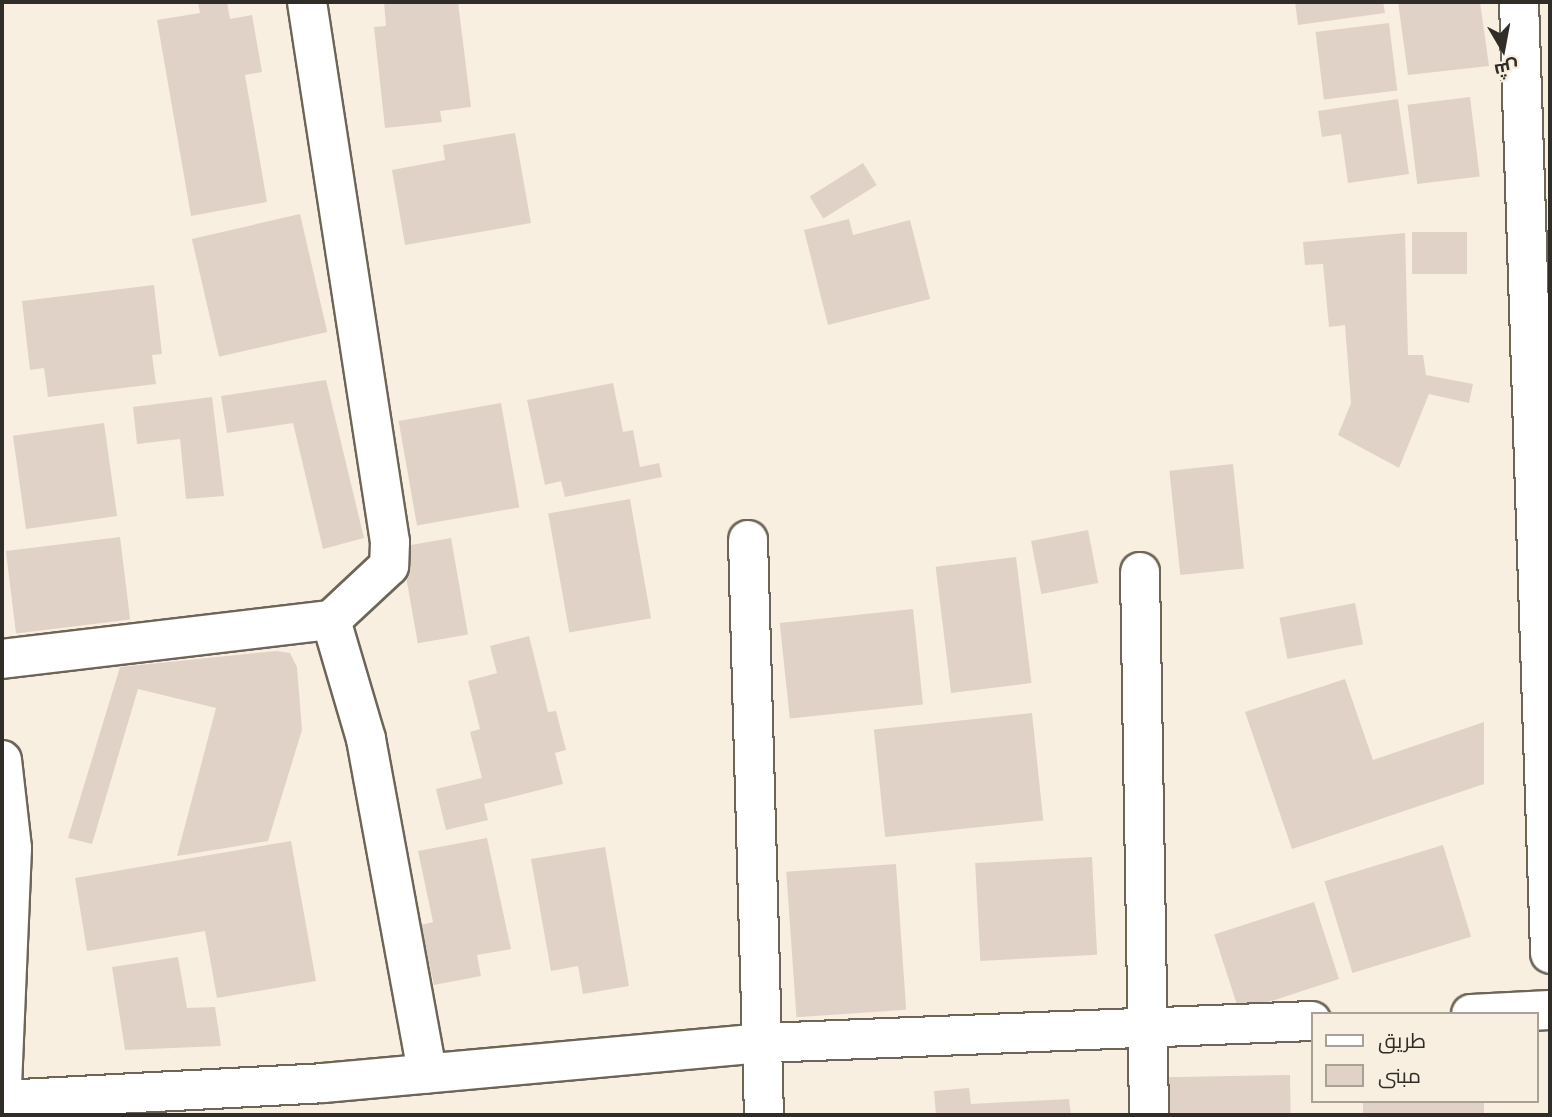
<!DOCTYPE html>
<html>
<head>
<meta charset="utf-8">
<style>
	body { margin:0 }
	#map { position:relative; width:1552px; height:1117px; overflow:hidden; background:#f8efe0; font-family:"PT Sans",Cairo,sans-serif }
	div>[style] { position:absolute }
	.building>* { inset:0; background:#e1d2c7; transform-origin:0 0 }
	.roads { filter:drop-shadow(2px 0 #6d6658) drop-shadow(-2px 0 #6d6658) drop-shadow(0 2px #6d6658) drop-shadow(0 -2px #6d6658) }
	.minor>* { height:38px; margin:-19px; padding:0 19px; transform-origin:19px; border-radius:19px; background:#fff }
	span { translate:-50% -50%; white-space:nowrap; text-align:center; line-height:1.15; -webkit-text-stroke:5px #f8efe0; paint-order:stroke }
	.frame { position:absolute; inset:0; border:4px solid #302c27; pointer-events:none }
	.legend { position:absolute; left:1311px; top:1012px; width:228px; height:91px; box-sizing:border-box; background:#f8efe0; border:2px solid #a8a196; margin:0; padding:9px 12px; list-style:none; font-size:21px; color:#302c27 }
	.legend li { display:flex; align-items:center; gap:14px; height:35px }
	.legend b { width:35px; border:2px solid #a8a196 }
	.north { position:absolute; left:1468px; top:14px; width:70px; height:70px; -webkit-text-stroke:5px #f8efe0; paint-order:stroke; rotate:170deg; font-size:19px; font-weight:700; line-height:28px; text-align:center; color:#302c27 }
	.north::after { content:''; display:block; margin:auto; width:24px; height:32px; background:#302c27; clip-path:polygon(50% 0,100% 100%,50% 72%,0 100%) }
</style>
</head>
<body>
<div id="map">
	<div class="building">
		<i style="clip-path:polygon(198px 2px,227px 2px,230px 19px,252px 15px,262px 72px,245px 75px,267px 202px,191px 216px,157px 20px,200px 13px)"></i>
		<i style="clip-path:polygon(384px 2px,458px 2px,471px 107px,440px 111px,442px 122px,385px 128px,374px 27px,386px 26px)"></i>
		<i style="clip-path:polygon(1295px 2px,1383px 2px,1385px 13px,1298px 25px)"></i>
		<i style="clip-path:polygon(1398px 2px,1480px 2px,1489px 66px,1408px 75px)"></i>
		<i style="left:1389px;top:23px;width:68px;height:74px;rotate:83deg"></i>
		<i style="left:1470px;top:97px;width:80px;height:63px;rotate:83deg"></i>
		<i style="clip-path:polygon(1398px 99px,1409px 174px,1348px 183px,1341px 134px,1322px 137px,1318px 111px)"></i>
		<i style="clip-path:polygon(515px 133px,531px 223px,405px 245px,392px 170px,445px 160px,443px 145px)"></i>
		<i style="left:863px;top:163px;width:26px;height:63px;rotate:58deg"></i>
		<i style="left:300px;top:214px;width:121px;height:111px;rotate:77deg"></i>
		<i style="clip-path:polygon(849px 219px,853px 235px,910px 220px,930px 299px,828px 325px,804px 230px)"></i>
		<i style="left:1467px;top:232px;width:42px;height:55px;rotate:90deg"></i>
		<i style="clip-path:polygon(1405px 233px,1408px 355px,1423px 355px,1426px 375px,1473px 384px,1469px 403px,1429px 394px,1399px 468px,1338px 435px,1351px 403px,1345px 325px,1329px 327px,1323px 264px,1305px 265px,1303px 242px)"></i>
		<i style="clip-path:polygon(154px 285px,162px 354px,152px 355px,156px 384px,48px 397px,44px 368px,30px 370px,22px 301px)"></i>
		<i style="clip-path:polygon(326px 380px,364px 538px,323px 549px,293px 423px,227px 433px,221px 396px)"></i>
		<i style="clip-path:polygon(613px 383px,623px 432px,633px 430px,640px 467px,659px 463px,662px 477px,565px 497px,561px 481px,545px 485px,527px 400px)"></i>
		<i style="clip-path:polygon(212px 397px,224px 496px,186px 499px,180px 439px,137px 444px,133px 407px)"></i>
		<i style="left:501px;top:403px;width:106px;height:104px;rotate:80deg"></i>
		<i style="left:104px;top:423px;width:94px;height:92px;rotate:82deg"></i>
		<i style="left:1233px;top:464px;width:105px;height:64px;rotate:84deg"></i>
		<i style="left:630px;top:499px;width:121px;height:83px;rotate:80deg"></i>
		<i style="left:1088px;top:530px;width:54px;height:58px;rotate:79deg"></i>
		<i style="left:120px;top:537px;width:83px;height:115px;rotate:83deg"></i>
		<i style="left:451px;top:538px;width:98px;height:51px;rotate:80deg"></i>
		<i style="left:1016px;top:557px;width:127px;height:81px;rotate:83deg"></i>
		<i style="left:1355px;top:603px;width:42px;height:77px;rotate:79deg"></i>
		<i style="left:913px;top:609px;width:96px;height:134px;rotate:84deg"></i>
		<i style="clip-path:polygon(529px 636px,548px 712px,556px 711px,566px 750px,555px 753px,563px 784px,484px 804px,488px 820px,446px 830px,436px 789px,482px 778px,470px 732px,480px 729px,468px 681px,497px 673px,490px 646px)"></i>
		<i style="clip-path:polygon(276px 651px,290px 653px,297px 667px,302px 730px,268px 841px,177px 856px,216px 708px,138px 689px,92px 844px,68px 838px,120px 667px)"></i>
		<i style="clip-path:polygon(1345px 679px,1373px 760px,1484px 722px,1484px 784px,1292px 849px,1245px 712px)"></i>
		<i style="left:1032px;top:713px;width:108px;height:159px;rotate:84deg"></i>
		<i style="clip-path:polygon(487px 838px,511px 949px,477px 955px,481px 976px,434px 985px,421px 925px,433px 922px,418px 851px)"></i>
		<i style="clip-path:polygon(291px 841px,316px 981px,217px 998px,205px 931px,87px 951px,75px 878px)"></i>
		<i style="left:1443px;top:845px;width:96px;height:124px;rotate:73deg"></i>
		<i style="clip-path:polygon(605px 847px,629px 986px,583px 994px,578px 966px,551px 971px,531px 859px)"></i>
		<i style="left:1092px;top:857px;width:98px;height:117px;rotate:87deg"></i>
		<i style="left:896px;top:864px;width:146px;height:110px;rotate:86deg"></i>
		<i style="left:1314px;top:902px;width:81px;height:105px;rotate:72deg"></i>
		<i style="clip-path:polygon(178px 957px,187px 1008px,215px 1007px,221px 1046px,125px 1050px,112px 967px)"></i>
		<i style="left:1290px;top:1075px;width:40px;height:140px;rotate:89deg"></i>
		<i style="clip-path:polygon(969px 1088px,971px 1104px,1069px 1099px,1071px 1115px,936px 1115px,934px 1091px)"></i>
		<i style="left:1363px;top:1101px;width:121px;height:14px"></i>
	</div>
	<div class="roads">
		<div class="minor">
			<i style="left:307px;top:2px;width:546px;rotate:81.26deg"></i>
			<i style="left:390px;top:542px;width:24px;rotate:92deg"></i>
			<i style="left:389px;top:566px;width:79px;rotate:137deg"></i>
			<i style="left:331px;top:620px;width:124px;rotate:73.6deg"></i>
			<i style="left:366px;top:739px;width:340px;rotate:79.6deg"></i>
			<i style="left:1519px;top:2px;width:952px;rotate:88.13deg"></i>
			<i style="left:748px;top:540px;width:575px;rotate:88.41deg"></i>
			<i style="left:1140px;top:572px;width:543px;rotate:89.05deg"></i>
			<i style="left:2px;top:659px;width:331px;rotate:-6.8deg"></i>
			<i style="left:2px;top:760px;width:89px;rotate:83.5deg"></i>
			<i style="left:12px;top:848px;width:239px;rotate:92.4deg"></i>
			<i style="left:1471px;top:1014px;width:79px;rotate:-2.9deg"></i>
			<i style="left:2px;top:1100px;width:321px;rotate:-3deg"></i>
			<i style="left:323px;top:1083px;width:443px;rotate:-5.2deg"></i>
			<i style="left:764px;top:1043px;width:548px;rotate:-2.3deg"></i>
		</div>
	</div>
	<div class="frame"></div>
	<ul class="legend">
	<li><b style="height:9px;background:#fff"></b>طريق</li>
	<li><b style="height:19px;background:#e1d2c7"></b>مبنى</li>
	</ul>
	<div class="north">ش</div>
</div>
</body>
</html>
